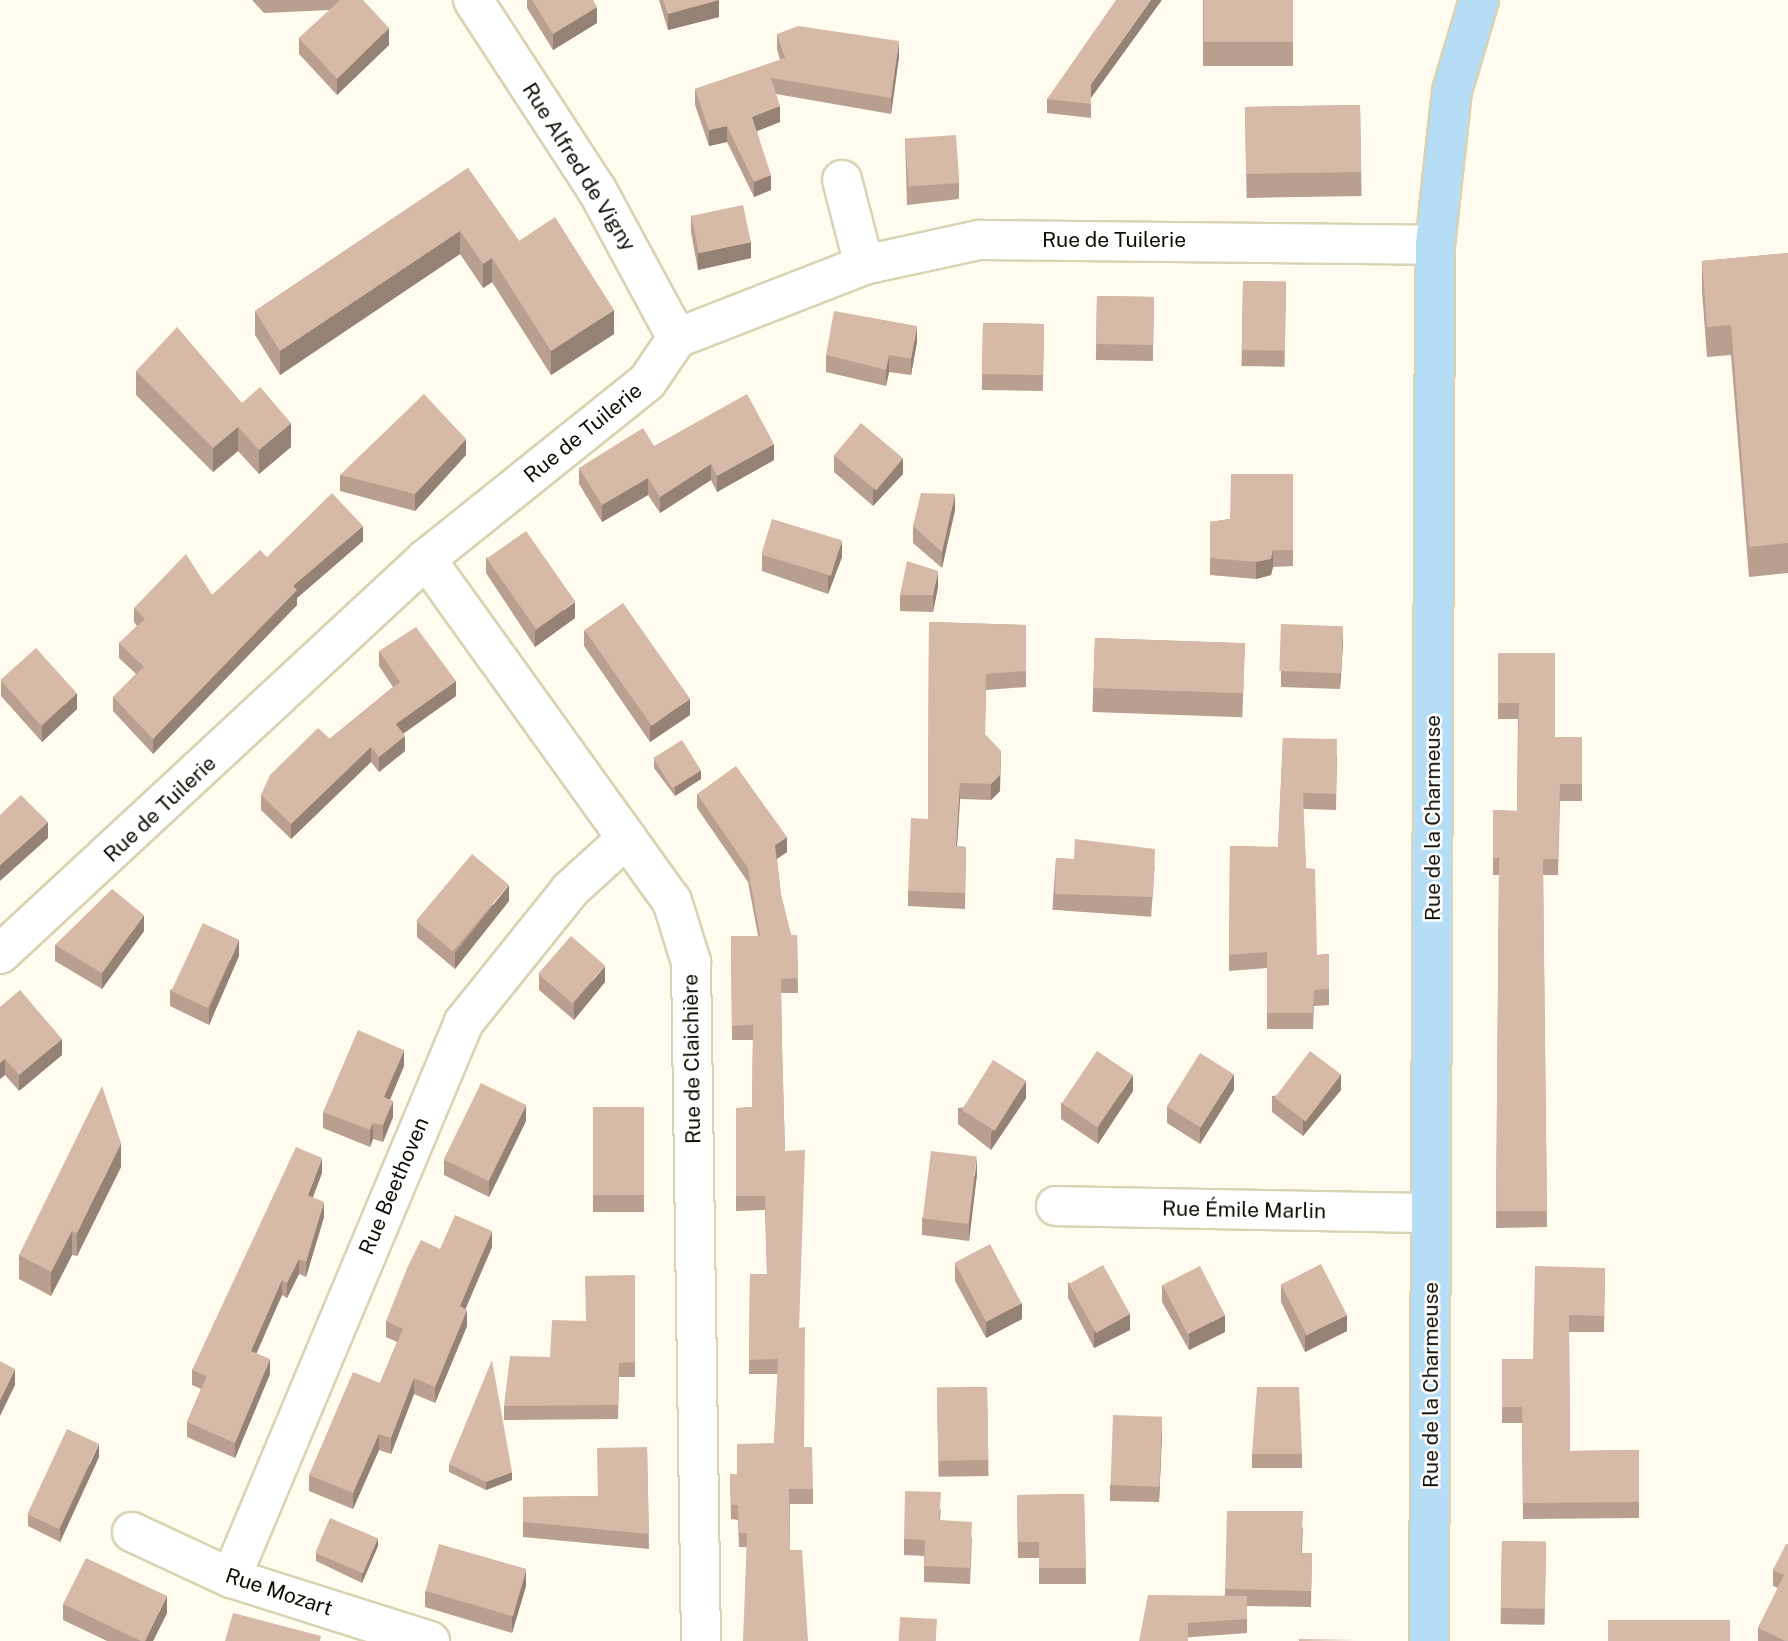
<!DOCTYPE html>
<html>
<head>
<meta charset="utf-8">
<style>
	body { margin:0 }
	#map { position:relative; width:1788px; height:1641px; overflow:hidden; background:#fffcef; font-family:"Public Sans",sans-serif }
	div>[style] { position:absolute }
	.roads { filter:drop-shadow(2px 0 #d9d3b3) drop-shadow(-2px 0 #d9d3b3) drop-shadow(0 2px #d9d3b3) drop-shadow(0 -2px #d9d3b3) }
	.minor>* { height:38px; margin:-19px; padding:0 19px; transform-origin:19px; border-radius:19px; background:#fff }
	.major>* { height:38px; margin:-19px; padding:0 19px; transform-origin:19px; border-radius:19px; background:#b5ddf6 }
	.wall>* { inset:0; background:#b89f8f; transform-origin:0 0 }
	.shaded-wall>* { inset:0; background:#968274 }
	.building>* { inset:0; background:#d6b9a6; transform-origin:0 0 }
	span { translate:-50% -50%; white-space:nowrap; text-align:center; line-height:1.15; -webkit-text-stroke:5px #fff; paint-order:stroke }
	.street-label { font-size:21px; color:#0e0c03 }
</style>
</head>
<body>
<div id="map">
	<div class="roads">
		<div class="minor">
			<i style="left:473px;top:0;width:227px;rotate:56.9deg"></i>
			<i style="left:597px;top:190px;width:168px;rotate:61.6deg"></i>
			<i style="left:842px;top:180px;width:88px;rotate:75.5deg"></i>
			<i style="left:426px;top:559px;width:421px;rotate:54.3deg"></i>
			<i style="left:672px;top:901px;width:64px;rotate:72.7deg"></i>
			<i style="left:691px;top:962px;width:679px;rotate:89.16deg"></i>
			<i style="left:0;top:954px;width:581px;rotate:-42.84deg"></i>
			<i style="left:426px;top:559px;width:283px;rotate:-38.7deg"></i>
			<i style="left:647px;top:382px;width:53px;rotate:-55.7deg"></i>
			<i style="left:677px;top:338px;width:201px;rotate:-21.3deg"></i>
			<i style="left:864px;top:265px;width:118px;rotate:-12.3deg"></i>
			<i style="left:979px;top:240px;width:456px;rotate:0.6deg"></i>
			<i style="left:1056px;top:1206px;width:375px;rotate:1.1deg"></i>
			<i style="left:132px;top:1532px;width:109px;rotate:24.9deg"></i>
			<i style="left:231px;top:1578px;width:209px;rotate:17.6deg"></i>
			<i style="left:231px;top:1578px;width:603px;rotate:-67.26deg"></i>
			<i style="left:464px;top:1022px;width:169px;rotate:-51.2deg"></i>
			<i style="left:570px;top:890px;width:77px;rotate:-42.4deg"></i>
		</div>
		<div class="major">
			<i style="left:1429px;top:1641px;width:1396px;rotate:-89.75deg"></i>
			<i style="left:1435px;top:245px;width:155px;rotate:-83.7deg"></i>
			<i style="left:1452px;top:91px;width:95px;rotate:-73.5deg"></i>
		</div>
	</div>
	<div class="wall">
		<i style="clip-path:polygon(252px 0,363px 0,389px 45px,337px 95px,299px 54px,299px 38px,330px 10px,264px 13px)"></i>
		<i style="clip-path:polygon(527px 0,593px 0,597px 23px,553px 50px,527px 8px)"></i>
		<i style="clip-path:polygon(659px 0,719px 0,719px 17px,668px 30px)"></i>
		<i style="left:1203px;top:0;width:90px;height:66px"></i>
		<i style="clip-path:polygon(777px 34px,899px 57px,891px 114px,776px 94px,780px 122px,757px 131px,771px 190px,754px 197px,727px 142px,709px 146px,695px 105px,695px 89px,780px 60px,777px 49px)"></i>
		<i style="clip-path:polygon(1091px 98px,1091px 118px,1047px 113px,1047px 99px)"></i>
		<i style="left:1360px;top:105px;width:91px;height:115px;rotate:89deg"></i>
		<i style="clip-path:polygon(905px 138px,959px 183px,959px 199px,907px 205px)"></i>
		<i style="clip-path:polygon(468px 168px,519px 241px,614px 334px,551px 375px,492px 282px,483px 288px,460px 254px,280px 375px,255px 335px,255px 311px)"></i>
		<i style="clip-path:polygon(691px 215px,751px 258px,698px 270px,691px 232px)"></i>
		<i style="clip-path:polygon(1788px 253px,1788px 573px,1749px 577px,1731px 355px,1707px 357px,1702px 291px,1702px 261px)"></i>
		<i style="left:1243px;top:281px;width:43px;height:85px;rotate:1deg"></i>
		<i style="left:1097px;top:296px;width:57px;height:64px;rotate:1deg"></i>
		<i style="left:983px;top:323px;width:61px;height:67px;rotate:1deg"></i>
		<i style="clip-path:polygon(917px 342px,911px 375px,889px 372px,886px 386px,826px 372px,826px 355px)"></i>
		<i style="clip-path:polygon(136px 371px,291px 447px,259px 474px,238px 451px,213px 472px,136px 395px)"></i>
		<i style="clip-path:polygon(654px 446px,774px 460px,717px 492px,711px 480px,660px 513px,648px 495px,602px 522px,579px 484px,579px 468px)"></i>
		<i style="clip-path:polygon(466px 455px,415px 511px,340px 491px,340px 475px)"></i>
		<i style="clip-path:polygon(834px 455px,903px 474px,873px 506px,834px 472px)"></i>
		<i style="clip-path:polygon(1293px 474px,1293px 566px,1273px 567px,1271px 575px,1256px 579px,1210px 575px,1210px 522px,1230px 519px)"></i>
		<i style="clip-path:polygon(955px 510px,942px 568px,913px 543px,913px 526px)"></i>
		<i style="clip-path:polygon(363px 541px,297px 598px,297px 605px,153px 754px,113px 711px,113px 697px,136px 674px,119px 658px,119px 643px,137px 626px,134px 622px,134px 608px,212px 595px,267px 557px)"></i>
		<i style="clip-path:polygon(762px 555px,842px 557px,828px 594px,762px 571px)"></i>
		<i style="clip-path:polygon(486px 557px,575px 618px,535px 647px,486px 573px)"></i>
		<i style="clip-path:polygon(938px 587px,933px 612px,900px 611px,900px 595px)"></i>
		<i style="clip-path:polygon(929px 622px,1026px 625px,1026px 687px,986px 690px,985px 735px,1000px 791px,991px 800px,960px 799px,957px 846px,966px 847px,965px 909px,908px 906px,908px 891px,928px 819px)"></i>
		<i style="clip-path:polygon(1281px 624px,1343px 642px,1340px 689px,1281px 687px)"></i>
		<i style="clip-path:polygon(584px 630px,690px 715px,650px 742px,584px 646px)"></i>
		<i style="left:1095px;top:638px;width:150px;height:74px;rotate:2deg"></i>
		<i style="clip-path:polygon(379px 651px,456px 696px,403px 733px,405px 751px,379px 772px,371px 762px,291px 839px,261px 810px,261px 795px,393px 687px,379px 666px)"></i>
		<i style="clip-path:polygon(1498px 653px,1555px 737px,1582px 737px,1582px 801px,1560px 801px,1558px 875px,1543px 875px,1547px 1227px,1496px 1228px,1499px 875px,1493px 875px,1493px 810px,1517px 811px,1518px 719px,1498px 719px)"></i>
		<i style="clip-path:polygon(1px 681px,77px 709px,42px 742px,1px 696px)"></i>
		<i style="clip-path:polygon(1283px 738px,1337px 755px,1336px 810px,1303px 809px,1306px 868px,1317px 955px,1329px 954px,1329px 1005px,1314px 1006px,1313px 1029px,1267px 1029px,1267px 968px,1229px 971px,1230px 846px,1278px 847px)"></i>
		<i style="clip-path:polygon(654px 760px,701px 779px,675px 796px,654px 768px)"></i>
		<i style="clip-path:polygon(697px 794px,787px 852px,777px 859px,781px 895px,791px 935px,797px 935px,798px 993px,781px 993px,782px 1048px,785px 1151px,799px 1328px,804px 1447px,813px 1489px,813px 1504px,790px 1504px,790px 1550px,808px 1641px,746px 1547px,739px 1547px,738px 1520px,731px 1519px,730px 1474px,737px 1474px,774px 1443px,778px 1374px,749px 1374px,750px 1274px,767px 1274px,765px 1210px,736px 1211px,736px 1108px,752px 1107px,753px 1040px,732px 1040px,731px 936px,758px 936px,748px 882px,697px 808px)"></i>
		<i style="left:1056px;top:858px;width:99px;height:52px;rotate:4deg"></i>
		<i style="clip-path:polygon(509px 901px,455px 969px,417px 937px,417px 921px)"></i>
		<i style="clip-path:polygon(144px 931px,102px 989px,55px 961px,55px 945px)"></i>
		<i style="clip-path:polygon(239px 956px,209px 1025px,170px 1006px,170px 990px)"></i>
		<i style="clip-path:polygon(539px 974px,605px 982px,574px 1020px,539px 990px)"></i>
		<i style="clip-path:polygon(0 1007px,62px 1055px,19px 1091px,5px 1075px,0 1079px)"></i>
		<i style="clip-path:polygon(404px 1066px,390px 1100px,393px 1117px,383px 1142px,373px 1139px,370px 1147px,323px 1128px,323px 1112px)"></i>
		<i style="clip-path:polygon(1234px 1090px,1200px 1144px,1167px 1123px,1167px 1107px)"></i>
		<i style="clip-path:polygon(1341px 1090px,1303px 1136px,1272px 1112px,1272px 1096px)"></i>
		<i style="clip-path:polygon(1133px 1091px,1098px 1144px,1061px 1119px,1061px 1103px)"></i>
		<i style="clip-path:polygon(1026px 1098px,991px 1150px,958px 1124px,958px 1108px)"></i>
		<i style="left:593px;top:1107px;width:51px;height:105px"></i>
		<i style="clip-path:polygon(526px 1121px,489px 1197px,444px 1175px,444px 1159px)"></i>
		<i style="clip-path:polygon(121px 1167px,77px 1256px,72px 1255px,51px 1296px,19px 1279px,19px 1255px)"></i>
		<i style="clip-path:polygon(322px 1173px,313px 1197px,324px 1217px,306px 1277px,299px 1274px,287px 1298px,282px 1295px,256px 1353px,270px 1374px,235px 1458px,187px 1437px,187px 1422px,201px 1389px,192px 1385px,192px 1370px)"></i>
		<i style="clip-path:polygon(977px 1174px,969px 1241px,922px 1235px,922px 1218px)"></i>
		<i style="clip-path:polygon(492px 1247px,465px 1309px,467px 1326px,435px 1403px,414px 1394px,391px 1454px,379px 1450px,353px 1509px,309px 1491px,309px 1475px,380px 1383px,397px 1342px,386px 1337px,386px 1321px,440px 1249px)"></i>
		<i style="clip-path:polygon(955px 1264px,1022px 1319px,986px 1338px,955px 1281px)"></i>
		<i style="clip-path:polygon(1605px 1268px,1604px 1332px,1569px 1332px,1570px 1451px,1639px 1450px,1639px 1518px,1523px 1519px,1522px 1423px,1502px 1423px,1502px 1359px,1533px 1359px)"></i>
		<i style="clip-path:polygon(635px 1275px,635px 1377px,619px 1377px,618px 1419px,504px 1420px,504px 1406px,586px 1321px)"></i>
		<i style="clip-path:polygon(1068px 1282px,1130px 1330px,1094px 1348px,1068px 1298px)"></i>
		<i style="clip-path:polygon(1162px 1285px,1225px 1332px,1189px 1350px,1162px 1302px)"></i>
		<i style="clip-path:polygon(1281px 1285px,1347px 1331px,1305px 1352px,1281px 1302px)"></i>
		<i style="left:987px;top:1387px;width:89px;height:50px;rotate:89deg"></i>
		<i style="clip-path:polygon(1162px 1433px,1159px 1502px,1110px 1501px,1110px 1485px)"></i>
		<i style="clip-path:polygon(647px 1447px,649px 1549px,523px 1537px,523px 1497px,598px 1496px)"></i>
		<i style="left:1252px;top:1454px;width:50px;height:14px"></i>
		<i style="clip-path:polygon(99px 1457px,60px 1542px,28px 1526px,28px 1514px)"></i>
		<i style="clip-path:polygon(449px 1464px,512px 1480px,486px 1490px,449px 1472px)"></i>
		<i style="clip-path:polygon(1084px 1494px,1086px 1584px,1039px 1584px,1039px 1558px,1018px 1558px,1017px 1495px)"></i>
		<i style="clip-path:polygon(941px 1509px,940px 1520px,972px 1538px,970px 1584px,924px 1582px,924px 1556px,904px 1555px,904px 1539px)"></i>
		<i style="clip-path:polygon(1303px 1527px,1302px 1553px,1312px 1553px,1311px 1607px,1247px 1606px,1247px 1633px,1139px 1641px,1225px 1595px,1225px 1589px)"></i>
		<i style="left:1502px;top:1541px;width:44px;height:83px;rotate:1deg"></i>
		<i style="clip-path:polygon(1788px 1544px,1788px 1641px,1758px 1641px,1758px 1628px,1778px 1588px,1773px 1586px,1773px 1570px)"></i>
		<i style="clip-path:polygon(378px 1546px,362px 1583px,316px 1561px,316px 1553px)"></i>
		<i style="clip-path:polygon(526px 1586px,512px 1633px,425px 1607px,425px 1591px)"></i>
		<i style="clip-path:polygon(63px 1604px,167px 1613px,153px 1641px,107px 1641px,63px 1620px)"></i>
	</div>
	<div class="shaded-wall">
		<i style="clip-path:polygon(719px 0,719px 17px,668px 30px,668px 14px)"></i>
		<i style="clip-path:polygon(1151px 0,1162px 0,1091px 98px,1091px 118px,1091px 84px)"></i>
		<i style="clip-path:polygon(597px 7px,597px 23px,553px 50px,553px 34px)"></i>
		<i style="clip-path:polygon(389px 28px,389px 45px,337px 95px,337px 79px)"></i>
		<i style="clip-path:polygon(899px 41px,899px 57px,891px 114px,891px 98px)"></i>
		<i style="clip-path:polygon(780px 106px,780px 122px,752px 133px,752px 117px)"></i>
		<i style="clip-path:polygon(727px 126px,727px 142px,709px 146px,709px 130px)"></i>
		<i style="clip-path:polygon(771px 175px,771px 190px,754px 197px,754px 182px)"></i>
		<i style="clip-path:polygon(460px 231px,460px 254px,280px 375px,280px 351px)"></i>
		<i style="clip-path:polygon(751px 242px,751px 258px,698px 270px,698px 253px)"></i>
		<i style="clip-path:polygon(492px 258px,492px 282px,483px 288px,483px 264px)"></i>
		<i style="clip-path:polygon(614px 310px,614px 334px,551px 375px,551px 351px)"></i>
		<i style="clip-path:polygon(917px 326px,917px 342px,911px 375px,911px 359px)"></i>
		<i style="clip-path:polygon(889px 355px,889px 372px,886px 386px,886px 370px)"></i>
		<i style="clip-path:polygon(291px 423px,291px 447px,259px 474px,259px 450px)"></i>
		<i style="clip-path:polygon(238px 427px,238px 451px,213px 472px,213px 448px)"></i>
		<i style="clip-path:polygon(466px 439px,466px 455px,415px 511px,415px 494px)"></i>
		<i style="clip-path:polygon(774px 444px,774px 460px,717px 492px,717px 476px)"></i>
		<i style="clip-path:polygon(903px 458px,903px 474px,873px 506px,873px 490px)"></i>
		<i style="clip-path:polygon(711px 464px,711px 480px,660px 513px,660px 497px)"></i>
		<i style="clip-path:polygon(648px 478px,648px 495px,602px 522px,602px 505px)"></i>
		<i style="clip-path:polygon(955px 494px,955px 510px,942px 568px,942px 552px)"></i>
		<i style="clip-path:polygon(363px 526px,363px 541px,297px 598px,297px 605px,153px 754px,153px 739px,293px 586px)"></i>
		<i style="clip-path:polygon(842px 541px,842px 557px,828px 594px,828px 578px)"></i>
		<i style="clip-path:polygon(1273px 550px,1273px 567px,1271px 575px,1256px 579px,1256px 562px)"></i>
		<i style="clip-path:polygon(938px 571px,938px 587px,933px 612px,933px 595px)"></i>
		<i style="clip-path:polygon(575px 602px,575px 618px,535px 647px,535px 631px)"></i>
		<i style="clip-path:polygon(1343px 626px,1343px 642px,1340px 689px,1340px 673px)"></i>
		<i style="clip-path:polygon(456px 681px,456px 696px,396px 739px,396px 724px)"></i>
		<i style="clip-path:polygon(77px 693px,77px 709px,42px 742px,42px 726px)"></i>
		<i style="clip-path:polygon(690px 699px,690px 715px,650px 742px,650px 726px)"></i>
		<i style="clip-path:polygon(405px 736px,405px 751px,379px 772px,379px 757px)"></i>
		<i style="clip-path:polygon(371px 747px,371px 762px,291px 839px,291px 824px)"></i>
		<i style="clip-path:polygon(1001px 751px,1000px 791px,991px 800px,991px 784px)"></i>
		<i style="clip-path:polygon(701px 770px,701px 779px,675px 796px,675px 787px)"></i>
		<i style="clip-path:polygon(960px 783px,960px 799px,956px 862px,956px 846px)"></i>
		<i style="clip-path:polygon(48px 822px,48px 838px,0 881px,0 865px)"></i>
		<i style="clip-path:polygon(787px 837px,787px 852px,775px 860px,775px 845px)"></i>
		<i style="clip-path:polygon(509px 885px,509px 901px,455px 969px,455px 953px)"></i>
		<i style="clip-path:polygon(144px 915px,144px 931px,102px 989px,102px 973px)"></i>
		<i style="clip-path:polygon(239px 940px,239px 956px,209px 1025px,209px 1009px)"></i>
		<i style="clip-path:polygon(605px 966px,605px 982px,574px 1020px,574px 1003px)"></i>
		<i style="clip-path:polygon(62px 1039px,62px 1055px,19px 1091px,19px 1075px)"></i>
		<i style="clip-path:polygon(404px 1050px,404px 1066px,384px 1113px,384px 1097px)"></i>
		<i style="clip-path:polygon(5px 1059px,5px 1075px,0 1079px,0 1063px)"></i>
		<i style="clip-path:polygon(1234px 1074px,1234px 1090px,1200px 1144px,1200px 1128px)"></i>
		<i style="clip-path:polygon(1341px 1074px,1341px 1090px,1303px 1136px,1303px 1119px)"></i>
		<i style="clip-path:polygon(1133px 1075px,1133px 1091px,1098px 1144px,1098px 1127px)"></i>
		<i style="clip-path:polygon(1026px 1081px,1026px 1098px,991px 1150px,991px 1133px)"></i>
		<i style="clip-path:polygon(393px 1101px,393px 1117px,383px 1142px,383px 1125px)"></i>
		<i style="clip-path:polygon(526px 1105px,526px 1121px,489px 1197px,489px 1180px)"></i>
		<i style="clip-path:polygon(373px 1123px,373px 1139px,370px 1147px,370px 1130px)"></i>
		<i style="clip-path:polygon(121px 1143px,121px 1167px,77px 1256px,77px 1233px)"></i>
		<i style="clip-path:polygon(977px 1157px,977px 1174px,969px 1241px,969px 1224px)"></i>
		<i style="clip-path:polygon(322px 1158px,322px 1173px,308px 1210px,308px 1195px)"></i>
		<i style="clip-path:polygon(324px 1202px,324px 1217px,306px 1277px,306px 1262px)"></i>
		<i style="clip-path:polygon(72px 1231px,72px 1255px,51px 1296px,51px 1272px)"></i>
		<i style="clip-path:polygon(492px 1231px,492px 1247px,460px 1322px,460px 1306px)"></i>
		<i style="clip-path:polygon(299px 1259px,299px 1274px,287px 1298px,287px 1283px)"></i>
		<i style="clip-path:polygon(282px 1280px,282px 1295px,251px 1366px,251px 1351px)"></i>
		<i style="clip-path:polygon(1022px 1303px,1022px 1319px,986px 1338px,986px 1322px)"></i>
		<i style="clip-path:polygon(467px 1310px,467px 1326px,435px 1403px,435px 1387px)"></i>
		<i style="clip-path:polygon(1130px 1314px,1130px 1330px,1094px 1348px,1094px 1331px)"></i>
		<i style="clip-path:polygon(1225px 1315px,1225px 1332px,1189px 1350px,1189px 1334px)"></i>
		<i style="clip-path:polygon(1347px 1315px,1347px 1331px,1305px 1352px,1305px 1336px)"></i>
		<i style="clip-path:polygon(270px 1359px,270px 1374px,235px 1458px,235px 1443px)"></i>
		<i style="clip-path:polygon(15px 1369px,15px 1385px,0 1416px,0 1400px)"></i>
		<i style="clip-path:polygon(414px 1378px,414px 1394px,391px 1454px,391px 1438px)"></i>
		<i style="clip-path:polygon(1162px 1417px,1162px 1433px,1159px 1502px,1159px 1486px)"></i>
		<i style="clip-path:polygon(379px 1434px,379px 1450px,353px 1509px,353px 1493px)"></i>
		<i style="clip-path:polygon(99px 1444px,99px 1457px,60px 1542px,60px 1529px)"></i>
		<i style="clip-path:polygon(512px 1472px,512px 1480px,486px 1490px,486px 1482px)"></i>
		<i style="clip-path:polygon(378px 1538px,378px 1546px,362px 1583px,362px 1574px)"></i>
		<i style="clip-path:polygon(526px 1569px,526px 1586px,512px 1633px,512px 1617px)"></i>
		<i style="clip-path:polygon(167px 1596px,167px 1613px,153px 1641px,145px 1641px)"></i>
		<i style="clip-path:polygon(1730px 1621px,1730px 1641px,1726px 1641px)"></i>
	</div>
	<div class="building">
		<i style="clip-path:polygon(340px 0,363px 0,389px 28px,337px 79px,299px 38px)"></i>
		<i style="clip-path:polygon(532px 0,593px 0,597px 7px,553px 34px)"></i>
		<i style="clip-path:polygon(663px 0,719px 0,668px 14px)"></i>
		<i style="clip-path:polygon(1116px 0,1151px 0,1091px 84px,1091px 104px,1047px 99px)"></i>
		<i style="left:1204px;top:0;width:89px;height:42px"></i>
		<i style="clip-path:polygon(798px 26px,899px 41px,891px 98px,771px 78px,780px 106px,752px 117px,771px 175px,754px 182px,727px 126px,709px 130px,695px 89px,785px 58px,777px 34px)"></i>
		<i style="left:1360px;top:105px;width:67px;height:115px;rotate:89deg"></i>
		<i style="left:956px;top:135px;width:48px;height:51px;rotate:86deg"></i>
		<i style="clip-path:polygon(468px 168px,519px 241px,555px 217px,614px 310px,551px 351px,492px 258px,483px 264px,460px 231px,280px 351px,255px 311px)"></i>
		<i style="left:743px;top:205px;width:38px;height:53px;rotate:78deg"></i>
		<i style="clip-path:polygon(1788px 253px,1788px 543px,1749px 547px,1731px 325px,1707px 327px,1702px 261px)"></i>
		<i style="left:1243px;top:281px;width:43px;height:69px;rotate:1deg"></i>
		<i style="left:1097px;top:296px;width:57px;height:48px;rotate:1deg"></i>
		<i style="clip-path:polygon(834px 311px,917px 326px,911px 359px,889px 355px,886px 370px,826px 355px)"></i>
		<i style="left:983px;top:323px;width:61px;height:51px;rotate:1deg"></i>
		<i style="clip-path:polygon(177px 327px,242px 403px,260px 387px,291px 423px,259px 450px,238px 427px,213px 448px,136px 371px)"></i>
		<i style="clip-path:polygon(424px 394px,466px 439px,415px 494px,340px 475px)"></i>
		<i style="clip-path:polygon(747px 394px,774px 444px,717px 476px,711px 464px,660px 497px,648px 478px,602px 505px,579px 468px,643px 428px,654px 446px)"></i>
		<i style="left:861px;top:423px;width:55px;height:42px;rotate:40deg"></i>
		<i style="clip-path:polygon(1231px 474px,1293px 474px,1293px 550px,1273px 550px,1271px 559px,1256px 562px,1210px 558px,1210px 522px,1230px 519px)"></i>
		<i style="clip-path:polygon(332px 493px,363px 526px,293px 586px,297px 590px,153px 739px,113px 697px,144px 667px,119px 643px,145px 619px,134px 608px,186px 554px,212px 595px,260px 550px,267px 557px)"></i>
		<i style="clip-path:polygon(921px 493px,955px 494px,942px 552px,913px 526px)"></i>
		<i style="left:772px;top:519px;width:73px;height:37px;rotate:17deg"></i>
		<i style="left:526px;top:531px;width:86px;height:48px;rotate:55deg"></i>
		<i style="clip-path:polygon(907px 561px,938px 571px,933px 595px,900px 595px)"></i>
		<i style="left:623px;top:603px;width:117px;height:47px;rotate:55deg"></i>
		<i style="clip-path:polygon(929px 622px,1026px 625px,1026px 671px,986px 674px,985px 734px,1001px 751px,1000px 775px,991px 784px,960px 783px,956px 846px,966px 847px,965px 893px,908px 891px,911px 818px,928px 819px)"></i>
		<i style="left:1281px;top:624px;width:62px;height:47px;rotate:2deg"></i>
		<i style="clip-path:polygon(416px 627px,456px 681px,396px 724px,405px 736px,379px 757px,371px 747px,291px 824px,261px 795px,270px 775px,318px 728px,330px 739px,400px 682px,379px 651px)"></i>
		<i style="left:1095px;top:638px;width:150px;height:50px;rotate:2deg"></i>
		<i style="left:36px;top:648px;width:61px;height:48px;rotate:48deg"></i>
		<i style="clip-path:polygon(1498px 653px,1555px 653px,1555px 737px,1582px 737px,1582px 784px,1560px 784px,1558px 859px,1543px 859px,1547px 1211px,1496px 1211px,1499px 858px,1493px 858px,1493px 810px,1517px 811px,1519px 703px,1498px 703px)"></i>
		<i style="clip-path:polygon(1283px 738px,1337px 739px,1336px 794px,1303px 793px,1306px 868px,1315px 869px,1317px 955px,1329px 954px,1329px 989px,1314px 990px,1313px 1013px,1267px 1013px,1267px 952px,1229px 955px,1230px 846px,1278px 847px)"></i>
		<i style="left:682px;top:740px;width:36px;height:34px;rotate:58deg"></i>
		<i style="clip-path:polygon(736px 766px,787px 837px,775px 845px,781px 895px,791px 935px,797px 935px,798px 978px,781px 979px,782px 1048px,785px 1151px,805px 1150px,799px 1328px,805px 1327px,804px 1447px,812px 1447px,813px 1489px,789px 1489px,790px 1550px,802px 1550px,808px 1641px,743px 1641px,747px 1533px,739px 1533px,738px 1505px,731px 1505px,730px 1474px,737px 1474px,737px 1444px,774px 1443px,778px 1359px,749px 1360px,750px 1274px,767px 1274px,765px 1196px,736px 1196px,736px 1108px,752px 1107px,753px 1025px,732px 1026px,731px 936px,760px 936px,748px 868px,697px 794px)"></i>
		<i style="clip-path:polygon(21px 795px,48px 822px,0 865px,0 815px)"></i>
		<i style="clip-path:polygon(1075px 839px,1155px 849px,1153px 897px,1055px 894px,1056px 858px,1074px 859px)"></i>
		<i style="left:472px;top:854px;width:48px;height:87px;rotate:40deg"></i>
		<i style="clip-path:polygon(112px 889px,144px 915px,102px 973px,55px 945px)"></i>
		<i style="left:203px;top:923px;width:40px;height:75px;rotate:25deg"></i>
		<i style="left:571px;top:936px;width:45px;height:50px;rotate:41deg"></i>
		<i style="clip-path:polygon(20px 990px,62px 1039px,19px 1075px,5px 1059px,0 1063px,0 1007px)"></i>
		<i style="clip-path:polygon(358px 1030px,404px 1050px,384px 1097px,393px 1101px,383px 1125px,373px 1123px,370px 1130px,323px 1112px)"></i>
		<i style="left:1097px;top:1051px;width:43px;height:63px;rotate:34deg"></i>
		<i style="left:1310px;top:1051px;width:39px;height:59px;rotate:37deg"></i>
		<i style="left:1200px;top:1053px;width:40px;height:63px;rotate:32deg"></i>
		<i style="left:993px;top:1060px;width:39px;height:59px;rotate:32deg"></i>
		<i style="left:481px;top:1083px;width:50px;height:85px;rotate:26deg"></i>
		<i style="clip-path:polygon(102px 1086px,121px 1143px,77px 1233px,72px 1231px,51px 1272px,19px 1255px)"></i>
		<i style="left:593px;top:1107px;width:51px;height:88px"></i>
		<i style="clip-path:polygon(296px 1147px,322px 1158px,308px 1195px,324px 1202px,306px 1262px,299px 1259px,287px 1283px,282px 1280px,251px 1351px,270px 1359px,235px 1443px,187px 1422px,207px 1376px,192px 1370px)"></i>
		<i style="left:931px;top:1151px;width:46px;height:68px;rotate:7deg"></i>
		<i style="clip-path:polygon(455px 1215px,492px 1231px,460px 1306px,467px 1310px,435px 1387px,414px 1378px,391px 1438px,379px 1434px,353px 1493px,309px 1475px,353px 1372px,380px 1383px,403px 1329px,386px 1321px,408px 1266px,421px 1240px,440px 1249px)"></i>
		<i style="left:990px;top:1244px;width:67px;height:40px;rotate:62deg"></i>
		<i style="left:1321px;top:1264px;width:57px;height:45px;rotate:63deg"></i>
		<i style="left:1103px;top:1265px;width:56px;height:39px;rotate:61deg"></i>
		<i style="left:1200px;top:1266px;width:55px;height:42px;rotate:63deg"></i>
		<i style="clip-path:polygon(1535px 1266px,1605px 1268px,1604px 1316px,1569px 1315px,1570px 1451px,1639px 1450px,1639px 1502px,1523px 1503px,1522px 1407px,1502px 1407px,1502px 1359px,1533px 1359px)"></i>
		<i style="clip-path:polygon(635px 1275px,635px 1362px,619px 1363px,618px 1405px,504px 1406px,510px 1356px,550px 1357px,552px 1320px,586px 1321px,585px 1276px)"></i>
		<i style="clip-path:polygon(492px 1360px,512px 1472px,486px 1482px,449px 1464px)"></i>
		<i style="clip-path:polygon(0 1361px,15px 1369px,0 1400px)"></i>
		<i style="left:987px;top:1387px;width:73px;height:50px;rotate:89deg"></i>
		<i style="clip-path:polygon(1257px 1387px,1299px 1387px,1302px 1454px,1252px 1454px)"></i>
		<i style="left:1113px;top:1415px;width:49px;height:70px;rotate:2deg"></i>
		<i style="left:67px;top:1429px;width:35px;height:94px;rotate:25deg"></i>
		<i style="clip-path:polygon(647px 1447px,649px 1534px,523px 1522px,523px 1497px,598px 1496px,597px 1448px)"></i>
		<i style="clip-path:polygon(905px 1491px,941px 1492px,939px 1520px,972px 1522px,970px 1568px,924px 1566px,925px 1540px,904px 1539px)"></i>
		<i style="clip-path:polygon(1084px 1494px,1086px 1568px,1039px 1568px,1039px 1542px,1018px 1542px,1017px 1495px)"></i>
		<i style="clip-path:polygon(1227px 1511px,1303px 1511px,1301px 1553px,1312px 1553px,1311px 1591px,1225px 1589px)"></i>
		<i style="left:330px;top:1518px;width:52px;height:38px;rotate:23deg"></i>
		<i style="left:1502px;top:1541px;width:44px;height:67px;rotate:1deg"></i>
		<i style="left:439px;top:1544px;width:91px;height:49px;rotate:16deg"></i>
		<i style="clip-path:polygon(1786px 1544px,1788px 1544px,1788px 1641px,1785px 1641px,1758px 1628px,1784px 1575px,1773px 1570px)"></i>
		<i style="clip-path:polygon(86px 1558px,167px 1596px,145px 1641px,141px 1641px,63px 1604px)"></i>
		<i style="clip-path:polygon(1148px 1595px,1247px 1596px,1247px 1619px,1188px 1623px,1188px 1641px,1139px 1641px)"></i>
		<i style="clip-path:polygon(233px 1613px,321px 1636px,320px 1641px,225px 1641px)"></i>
		<i style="left:900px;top:1617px;width:37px;height:24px;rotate:3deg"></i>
		<i style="left:1608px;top:1620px;width:122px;height:21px"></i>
		<i style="clip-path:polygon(1299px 1639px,1358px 1640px,1299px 1641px)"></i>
	</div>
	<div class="street-label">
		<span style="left:579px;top:167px;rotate:58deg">Rue Alfred de Vigny</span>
		<span style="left:1114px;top:240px">Rue de Tuilerie</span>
		<span style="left:583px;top:433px;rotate:-39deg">Rue de Tuilerie</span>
		<span style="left:160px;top:809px;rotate:-43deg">Rue de Tuilerie</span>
		<span style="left:1433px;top:818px;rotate:-90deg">Rue de la Charmeuse</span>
		<span style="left:692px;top:1059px;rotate:-91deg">Rue de Claichière</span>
		<span style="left:394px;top:1186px;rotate:-67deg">Rue Beethoven</span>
		<span style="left:1244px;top:1210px;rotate:1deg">Rue Émile Marlin</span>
		<span style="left:1431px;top:1385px;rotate:-90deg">Rue de la Charmeuse</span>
		<span style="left:279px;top:1592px;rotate:18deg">Rue Mozart</span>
	</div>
</div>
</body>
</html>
